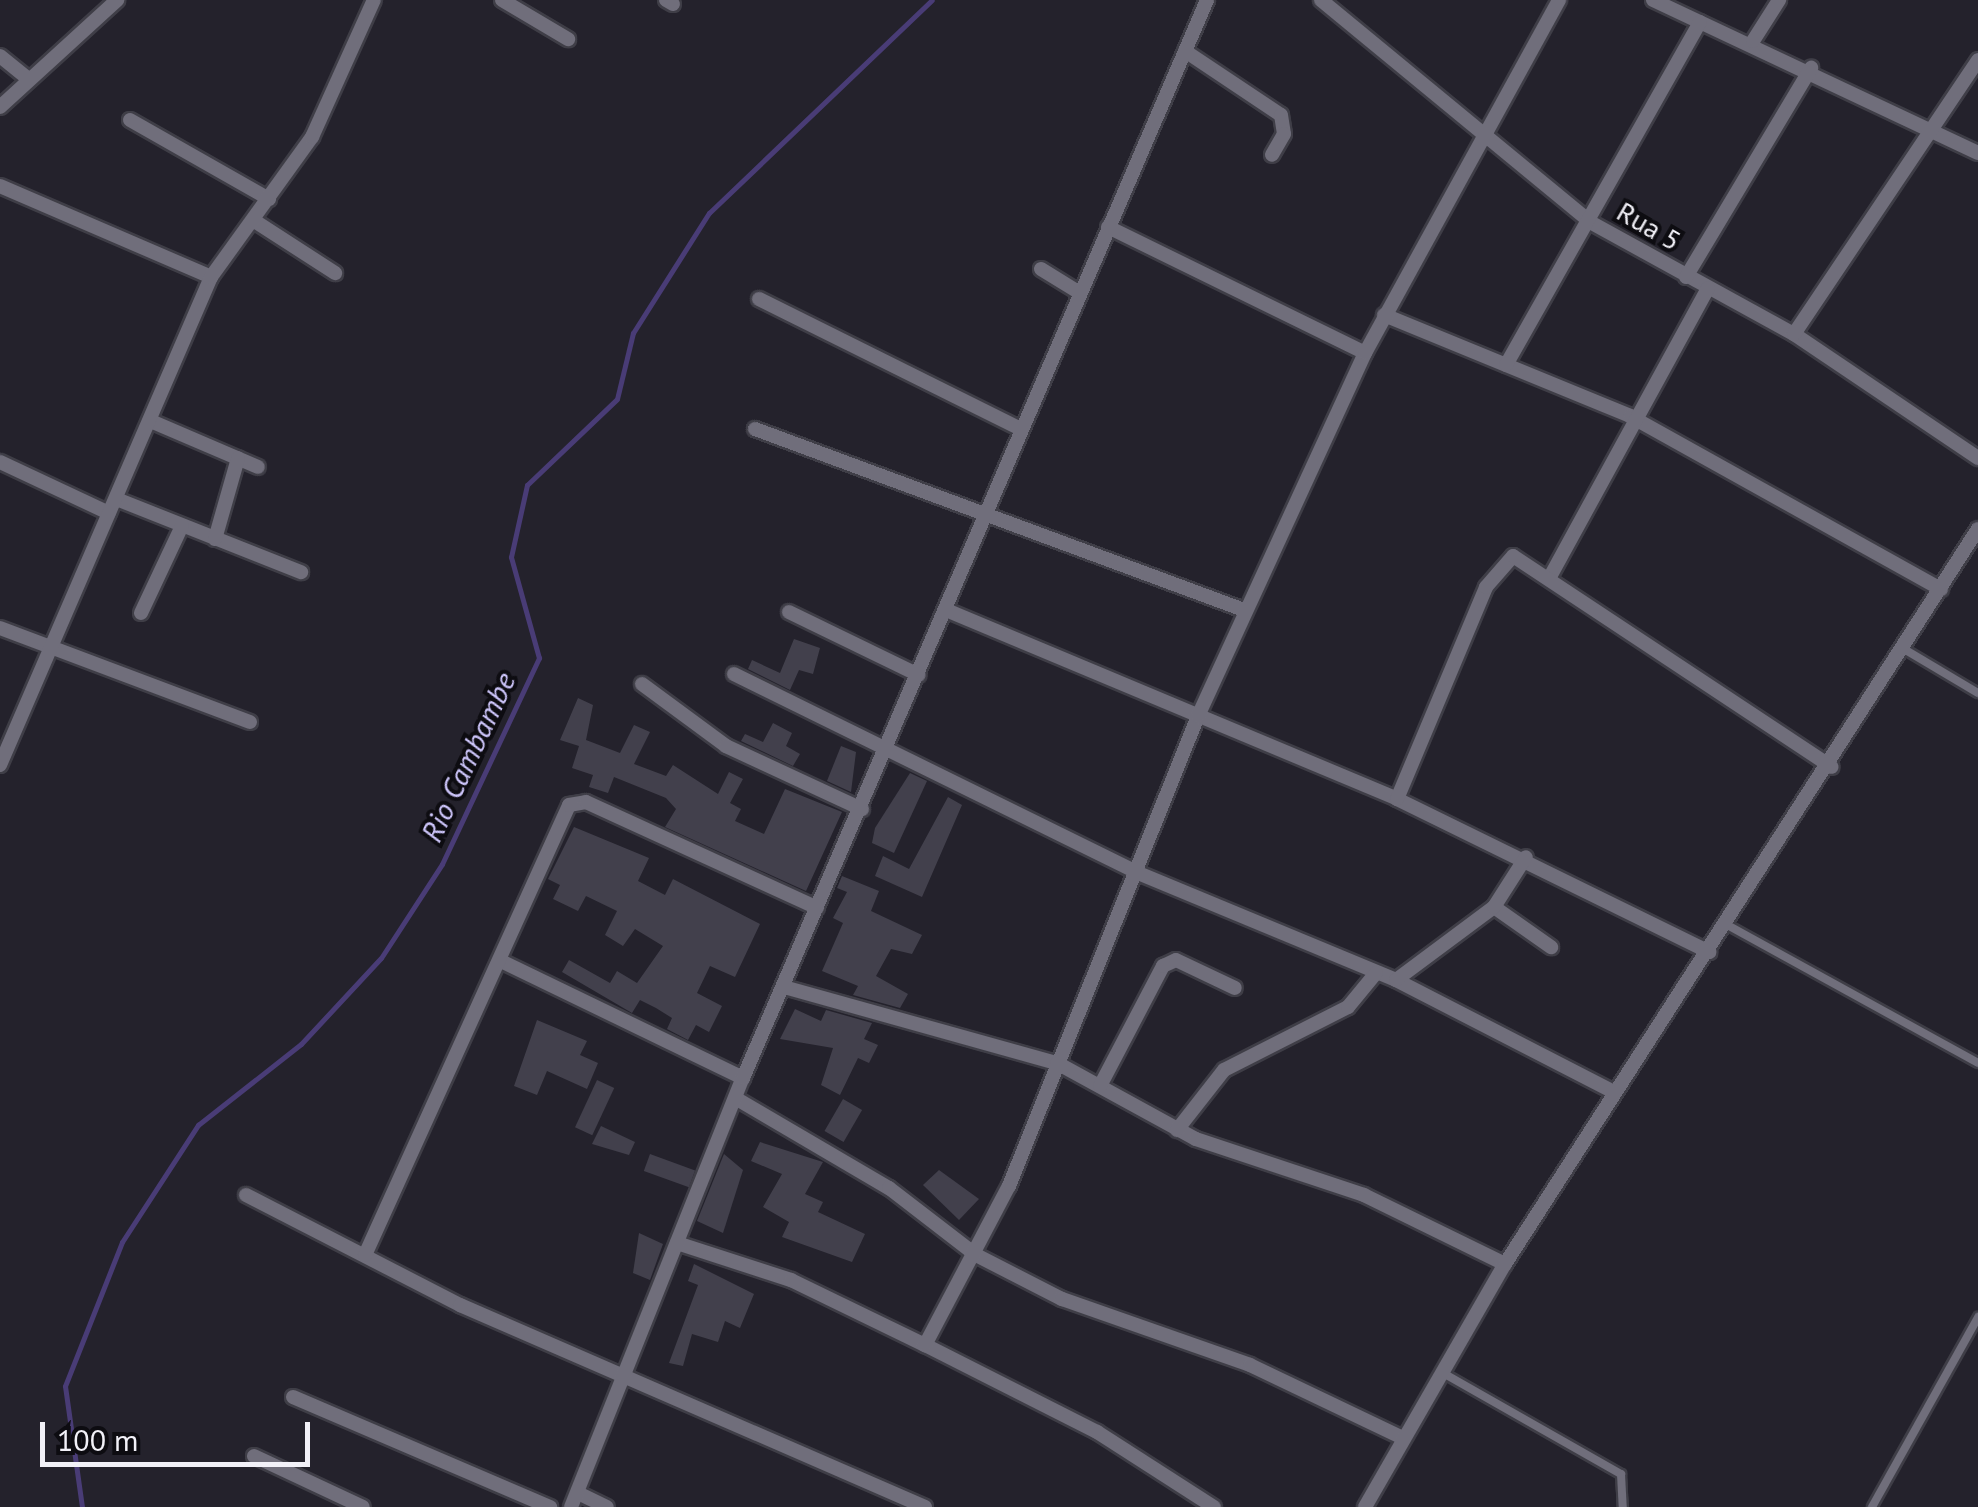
<!DOCTYPE html>
<html>
<head>
<meta charset="utf-8">
<style>
	body { margin:0 }
	#map { position:relative; width:1978px; height:1507px; overflow:hidden; background:#24222c; font-family:"PT Sans",sans-serif }
	div>[style] { position:absolute }
	.stream>* { height:5px; margin:-2.5px; padding:0 2.5px; transform-origin:2.5px; border-radius:2.5px; background:#493c76 }
	.building>* { inset:0; background:#42404c; transform-origin:0 0 }
	.roads { filter:drop-shadow(2px 0 #3f3e47) drop-shadow(-2px 0 #3f3e47) drop-shadow(0 2px #3f3e47) drop-shadow(0 -2px #3f3e47) }
	.lane>* { height:8px; margin:-4px; padding:0 4px; transform-origin:4px; border-radius:4px; background:#706e7b }
	.street>* { height:14px; margin:-7px; padding:0 7px; transform-origin:7px; border-radius:7px; background:#706e7b }
	span { translate:-50% -50%; white-space:nowrap; text-align:center; line-height:1.15; -webkit-text-stroke:8px #0d0c11; paint-order:stroke }
	.street-label { font-size:28px; color:#f2f1f8 }
	.water-label { font-size:30px; color:#cdc5fa; font-style:italic }
	.scale { position:absolute; left:40px; top:1422px; width:270px; height:45px; box-sizing:border-box; border:5px solid #f2f1f8; border-top:0; padding-left:12px; font-size:30px; line-height:35px; white-space:nowrap; color:#f2f1f8; -webkit-text-stroke:8px #0d0c11; paint-order:stroke }
</style>
</head>
<body>
<div id="map">
	<div class="stream">
		<i style="left:82px;top:1507px;width:122px;rotate:-98deg"></i>
		<i style="left:65px;top:1386px;width:155px;rotate:-68.4deg"></i>
		<i style="left:122px;top:1242px;width:140px;rotate:-57deg"></i>
		<i style="left:198px;top:1125px;width:131px;rotate:-38.2deg"></i>
		<i style="left:301px;top:1044px;width:117px;rotate:-47.1deg"></i>
		<i style="left:381px;top:958px;width:112px;rotate:-57deg"></i>
		<i style="left:442px;top:864px;width:228px;rotate:-64.8deg"></i>
		<i style="left:539px;top:658px;width:105px;rotate:-105.5deg"></i>
		<i style="left:511px;top:557px;width:74px;rotate:-77.5deg"></i>
		<i style="left:527px;top:485px;width:124px;rotate:-43.7deg"></i>
		<i style="left:617px;top:399px;width:68px;rotate:-76.4deg"></i>
		<i style="left:633px;top:333px;width:142px;rotate:-57.7deg"></i>
		<i style="left:709px;top:213px;width:308px;rotate:-43.7deg"></i>
	</div>
	<div class="building">
		<i style="clip-path:polygon(794px 639px,820px 648px,813px 674px,799px 670px,790px 690px,748px 669px,752px 660px,780px 673px)"></i>
		<i style="clip-path:polygon(578px 698px,593px 705px,586px 740px,620px 753px,634px 725px,650px 732px,634px 764px,666px 776px,673px 765px,718px 794px,729px 772px,743px 779px,730px 803px,741px 809px,735px 821px,764px 834px,785px 789px,842px 812px,806px 891px,665px 827px,676px 809px,666px 798px,614px 777px,608px 793px,589px 787px,593px 775px,572px 768px,579px 746px,560px 740px)"></i>
		<i style="clip-path:polygon(773px 723px,792px 733px,786px 746px,800px 754px,793px 766px,741px 741px,745px 734px,763px 742px)"></i>
		<i style="clip-path:polygon(841px 746px,856px 752px,851px 792px,827px 781px)"></i>
		<i style="clip-path:polygon(910px 773px,927px 781px,894px 853px,872px 843px,875px 828px)"></i>
		<i style="clip-path:polygon(948px 797px,962px 805px,922px 897px,875px 876px,883px 856px,909px 869px)"></i>
		<i style="clip-path:polygon(574px 827px,649px 858px,638px 881px,665px 895px,673px 879px,760px 924px,735px 977px,710px 966px,697px 993px,722px 1006px,709px 1032px,696px 1025px,688px 1040px,667px 1029px,672px 1018px,656px 1008px,640px 1000px,632px 1013px,562px 972px,569px 960px,610px 983px,617px 971px,637px 983px,663px 946px,635px 929px,623px 946px,605px 935px,617px 911px,586px 896px,578px 911px,553px 899px,560px 885px,548px 879px)"></i>
		<i style="clip-path:polygon(842px 876px,879px 891px,871px 911px,922px 935px,912px 954px,891px 949px,876px 976px,908px 994px,900px 1008px,853px 995px,858px 986px,822px 971px,843px 923px,833px 918px,847px 892px,837px 888px)"></i>
		<i style="clip-path:polygon(795px 1009px,821px 1021px,826px 1010px,872px 1023px,864px 1039px,878px 1045px,869px 1063px,858px 1058px,840px 1095px,821px 1085px,833px 1048px,780px 1039px)"></i>
		<i style="clip-path:polygon(537px 1020px,587px 1041px,580px 1055px,598px 1063px,587px 1089px,547px 1071px,537px 1095px,514px 1086px)"></i>
		<i style="left:597px;top:1080px;width:19px;height:52px;rotate:25deg"></i>
		<i style="left:843px;top:1099px;width:22px;height:37px;rotate:30deg"></i>
		<i style="clip-path:polygon(601px 1126px,635px 1142px,629px 1155px,592px 1144px)"></i>
		<i style="clip-path:polygon(760px 1142px,823px 1162px,805px 1194px,823px 1202px,818px 1212px,865px 1234px,852px 1262px,782px 1237px,789px 1222px,763px 1207px,782px 1174px,751px 1161px)"></i>
		<i style="left:650px;top:1154px;width:48px;height:18px;rotate:20deg"></i>
		<i style="clip-path:polygon(724px 1154px,743px 1170px,723px 1233px,697px 1221px)"></i>
		<i style="clip-path:polygon(939px 1170px,979px 1199px,959px 1220px,923px 1185px)"></i>
		<i style="clip-path:polygon(639px 1233px,663px 1244px,650px 1280px,633px 1273px)"></i>
		<i style="clip-path:polygon(694px 1264px,754px 1294px,740px 1328px,725px 1321px,718px 1342px,692px 1334px,683px 1366px,669px 1363px,698px 1285px,688px 1281px)"></i>
	</div>
	<div class="roads">
		<div class="lane">
			<i style="left:1904px;top:649px;width:86px;rotate:30.7deg"></i>
			<i style="left:1729px;top:926px;width:284px;rotate:28.8deg"></i>
			<i style="left:1443px;top:1373px;width:205px;rotate:29.6deg"></i>
			<i style="left:1621px;top:1474px;width:33px;rotate:87deg"></i>
			<i style="left:1872px;top:1507px;width:218px;rotate:-60.8deg"></i>
		</div>
		<div class="street">
			<i style="left:502px;top:0;width:77px;rotate:30.6deg"></i>
			<i style="left:666px;top:0;width:8px;rotate:30deg"></i>
			<i style="left:1321px;top:0;width:349px;rotate:39.5deg"></i>
			<i style="left:1590px;top:222px;width:233px;rotate:28.8deg"></i>
			<i style="left:1794px;top:334px;width:222px;rotate:34deg"></i>
			<i style="left:1653px;top:0;width:359px;rotate:25.2deg"></i>
			<i style="left:1753px;top:41px;width:49px;rotate:-57.6deg"></i>
			<i style="left:1185px;top:51px;width:115px;rotate:33.7deg"></i>
			<i style="left:1281px;top:115px;width:19px;rotate:81deg"></i>
			<i style="left:1284px;top:134px;width:24px;rotate:120deg"></i>
			<i style="left:0;top:56px;width:35px;rotate:39deg"></i>
			<i style="left:0;top:107px;width:159px;rotate:-42.4deg"></i>
			<i style="left:130px;top:120px;width:160px;rotate:29.6deg"></i>
			<i style="left:0;top:186px;width:230px;rotate:23.3deg"></i>
			<i style="left:253px;top:220px;width:98px;rotate:32.9deg"></i>
			<i style="left:1108px;top:227px;width:286px;rotate:26.1deg"></i>
			<i style="left:1041px;top:269px;width:46px;rotate:31.6deg"></i>
			<i style="left:1686px;top:277px;width:244px;rotate:-59.1deg"></i>
			<i style="left:759px;top:299px;width:292px;rotate:26.4deg"></i>
			<i style="left:1384px;top:315px;width:266px;rotate:22.3deg"></i>
			<i style="left:1630px;top:416px;width:356px;rotate:29.1deg"></i>
			<i style="left:1794px;top:334px;width:330px;rotate:-56.1deg"></i>
			<i style="left:1506px;top:365px;width:394px;rotate:-60.5deg"></i>
			<i style="left:153px;top:422px;width:114px;rotate:23.2deg"></i>
			<i style="left:755px;top:429px;width:521px;rotate:20.31deg"></i>
			<i style="left:0;top:462px;width:120px;rotate:25.1deg"></i>
			<i style="left:119px;top:500px;width:196px;rotate:21.6deg"></i>
			<i style="left:215px;top:539px;width:84px;rotate:-74.1deg"></i>
			<i style="left:1551px;top:575px;width:327px;rotate:-61.3deg"></i>
			<i style="left:946px;top:610px;width:489px;rotate:22.7deg"></i>
			<i style="left:1397px;top:799px;width:348px;rotate:26.1deg"></i>
			<i style="left:789px;top:612px;width:144px;rotate:25.9deg"></i>
			<i style="left:141px;top:613px;width:96px;rotate:-64.8deg"></i>
			<i style="left:0;top:628px;width:267px;rotate:20.6deg"></i>
			<i style="left:734px;top:674px;width:450px;rotate:26.2deg"></i>
			<i style="left:1138px;top:873px;width:279px;rotate:22.5deg"></i>
			<i style="left:1396px;top:980px;width:245px;rotate:27.2deg"></i>
			<i style="left:642px;top:684px;width:104px;rotate:36.4deg"></i>
			<i style="left:726px;top:746px;width:150px;rotate:24.9deg"></i>
			<i style="left:0;top:765px;width:532px;rotate:-66.62deg"></i>
			<i style="left:211px;top:277px;width:173px;rotate:-54.2deg"></i>
			<i style="left:312px;top:137px;width:150px;rotate:-65.7deg"></i>
			<i style="left:1397px;top:799px;width:230px;rotate:-67.2deg"></i>
			<i style="left:1486px;top:587px;width:41px;rotate:-48.9deg"></i>
			<i style="left:1513px;top:556px;width:382px;rotate:33.5deg"></i>
			<i style="left:1494px;top:907px;width:70px;rotate:35.1deg"></i>
			<i style="left:501px;top:961px;width:269px;rotate:25.8deg"></i>
			<i style="left:1396px;top:980px;width:122px;rotate:-36.7deg"></i>
			<i style="left:1494px;top:907px;width:59px;rotate:-57.4deg"></i>
			<i style="left:784px;top:987px;width:283px;rotate:15.6deg"></i>
			<i style="left:1057px;top:1063px;width:158px;rotate:28.7deg"></i>
			<i style="left:1196px;top:1139px;width:177px;rotate:18.4deg"></i>
			<i style="left:1364px;top:1195px;width:157px;rotate:26.1deg"></i>
			<i style="left:1100px;top:1086px;width:136px;rotate:-62.3deg"></i>
			<i style="left:1163px;top:966px;width:14px;rotate:-25deg"></i>
			<i style="left:1176px;top:960px;width:65px;rotate:25.4deg"></i>
			<i style="left:737px;top:1099px;width:176px;rotate:30.4deg"></i>
			<i style="left:889px;top:1188px;width:110px;rotate:37.6deg"></i>
			<i style="left:976px;top:1255px;width:97px;rotate:27.1deg"></i>
			<i style="left:1062px;top:1299px;width:199px;rotate:19.3deg"></i>
			<i style="left:1250px;top:1365px;width:170px;rotate:25.5deg"></i>
			<i style="left:1177px;top:1130px;width:76px;rotate:-51.9deg"></i>
			<i style="left:1224px;top:1070px;width:139px;rotate:-26.9deg"></i>
			<i style="left:1348px;top:1007px;width:44px;rotate:-50.5deg"></i>
			<i style="left:246px;top:1195px;width:241px;rotate:27.2deg"></i>
			<i style="left:460px;top:1305px;width:507px;rotate:23.48deg"></i>
			<i style="left:677px;top:1243px;width:120px;rotate:18deg"></i>
			<i style="left:791px;top:1280px;width:149px;rotate:25.9deg"></i>
			<i style="left:925px;top:1345px;width:193px;rotate:26.8deg"></i>
			<i style="left:1097px;top:1432px;width:139px;rotate:32.7deg"></i>
			<i style="left:365px;top:1255px;width:494px;rotate:-65.6deg"></i>
			<i style="left:569px;top:805px;width:17px;rotate:-10deg"></i>
			<i style="left:586px;top:802px;width:254px;rotate:24.6deg"></i>
			<i style="left:925px;top:1345px;width:180px;rotate:-62.2deg"></i>
			<i style="left:1009px;top:1186px;width:507px;rotate:-68.09deg"></i>
			<i style="left:1198px;top:716px;width:400px;rotate:-65.3deg"></i>
			<i style="left:1365px;top:353px;width:403px;rotate:-61.2deg"></i>
			<i style="left:293px;top:1397px;width:280px;rotate:23.2deg"></i>
			<i style="left:254px;top:1456px;width:120px;rotate:25.1deg"></i>
			<i style="left:578px;top:1493px;width:32px;rotate:26deg"></i>
			<i style="left:571px;top:1507px;width:462px;rotate:-68.2deg"></i>
			<i style="left:743px;top:1078px;width:1174px;rotate:-66.71deg"></i>
			<i style="left:1365px;top:1507px;width:280px;rotate:-60.1deg"></i>
			<i style="left:1505px;top:1264px;width:874px;rotate:-57.24deg"></i>
		</div>
	</div>
	<div class="street-label">
		<span style="left:1649px;top:226px;rotate:30deg">Rua 5</span>
	</div>
	<div class="water-label">
		<span style="left:468px;top:757px;rotate:-65deg">Rio Cambambe</span>
	</div>
	<div class="scale">100 m</div>
</div>
</body>
</html>
